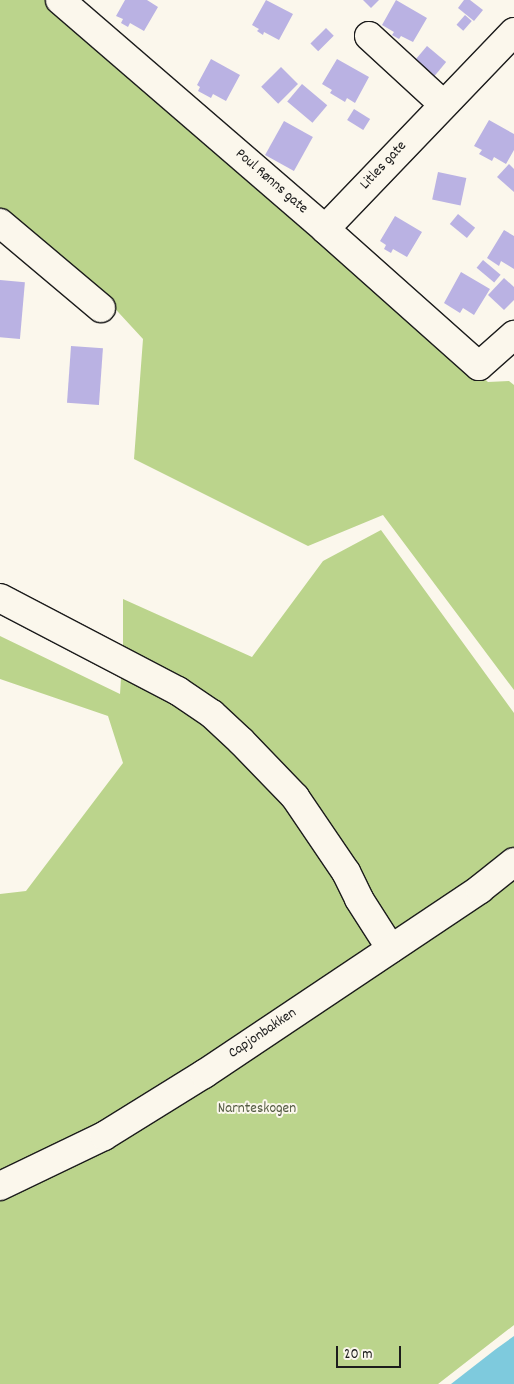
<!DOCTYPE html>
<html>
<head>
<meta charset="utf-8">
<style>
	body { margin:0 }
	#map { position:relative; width:514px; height:1384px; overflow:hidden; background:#fbf7ec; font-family:Dekko,sans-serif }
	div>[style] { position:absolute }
	.green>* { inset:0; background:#bbd48c }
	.water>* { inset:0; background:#7ecadd }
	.building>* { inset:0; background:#bab2e3; transform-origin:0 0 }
	.roads { filter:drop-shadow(1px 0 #1c1c1c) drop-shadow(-1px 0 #1c1c1c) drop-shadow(0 1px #1c1c1c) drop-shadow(0 -1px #1c1c1c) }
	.minor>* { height:28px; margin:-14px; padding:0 14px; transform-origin:14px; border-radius:14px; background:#fbf7ec }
	.major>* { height:28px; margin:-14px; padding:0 14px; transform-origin:14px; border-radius:14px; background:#fbf7ec }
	span { translate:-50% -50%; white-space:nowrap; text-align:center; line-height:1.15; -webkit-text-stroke:4px #fbf7ec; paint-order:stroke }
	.street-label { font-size:15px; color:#1c1c1c }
	.park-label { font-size:15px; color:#545c43 }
	.scale { position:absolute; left:336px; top:1346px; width:65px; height:22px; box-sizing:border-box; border:2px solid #1c1c1c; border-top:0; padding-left:6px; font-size:15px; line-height:18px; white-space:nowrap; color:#1c1c1c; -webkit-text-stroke:4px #fbf7ec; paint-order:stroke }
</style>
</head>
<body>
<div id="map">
	<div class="green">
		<i style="clip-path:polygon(0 0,47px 0,488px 382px,509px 381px,514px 385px,514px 690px,383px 515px,308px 546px,134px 459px,143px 339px,107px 300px,0 211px)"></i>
		<i style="clip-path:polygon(381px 530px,514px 713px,514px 1325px,438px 1384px,0 1384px,0 894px,26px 891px,123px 763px,108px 716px,0 679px,0 636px,120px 694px,123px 646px,123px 599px,252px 657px,323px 561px)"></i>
	</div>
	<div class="water">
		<i style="clip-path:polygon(514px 1336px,514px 1384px,451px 1384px,496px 1349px)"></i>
	</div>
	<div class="building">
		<i style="clip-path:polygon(125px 0,147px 0,158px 7px,144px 31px,130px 23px,128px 27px,121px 23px,123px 19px,116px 16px)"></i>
		<i style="clip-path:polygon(266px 0,293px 14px,279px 40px,264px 32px,263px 35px,257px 31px,259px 29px,252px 25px)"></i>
		<i style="clip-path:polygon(363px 0,379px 0,371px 8px)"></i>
		<i style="clip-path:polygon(396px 0,427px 18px,413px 42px,401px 36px,399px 39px,392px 35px,394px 32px,382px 25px)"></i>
		<i style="clip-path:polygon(464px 0,470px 0,483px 10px,474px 21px,458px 8px)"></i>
		<i style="left:465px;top:15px;width:9px;height:13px;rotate:41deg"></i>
		<i style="left:326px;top:28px;width:11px;height:22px;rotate:45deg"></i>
		<i style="left:427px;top:46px;width:25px;height:22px;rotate:40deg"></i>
		<i style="clip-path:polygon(211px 59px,240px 75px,226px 101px,213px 94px,211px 98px,198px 91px,200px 87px,197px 85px)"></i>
		<i style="clip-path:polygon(337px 59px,369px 77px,355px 103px,347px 98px,345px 102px,330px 93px,332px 90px,322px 84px)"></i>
		<i style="left:281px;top:67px;width:24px;height:28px;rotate:45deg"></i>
		<i style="left:302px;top:84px;width:33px;height:23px;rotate:40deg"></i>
		<i style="left:354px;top:109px;width:19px;height:13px;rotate:32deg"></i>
		<i style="clip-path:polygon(489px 120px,514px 134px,514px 150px,506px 164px,494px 157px,492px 161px,479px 154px,482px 150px,474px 146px)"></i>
		<i style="left:284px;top:121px;width:33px;height:39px;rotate:29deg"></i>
		<i style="clip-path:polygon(509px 164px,514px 169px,514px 192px,497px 177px)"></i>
		<i style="left:438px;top:172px;width:29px;height:28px;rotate:12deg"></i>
		<i style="left:458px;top:214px;width:22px;height:13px;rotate:39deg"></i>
		<i style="clip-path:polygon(395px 216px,422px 232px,407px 257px,393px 249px,391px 253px,384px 249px,386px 245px,380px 241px)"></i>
		<i style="clip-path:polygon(504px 230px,514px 236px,514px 269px,501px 261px,499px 266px,487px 258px)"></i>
		<i style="left:483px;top:260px;width:23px;height:10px;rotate:40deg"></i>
		<i style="clip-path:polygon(461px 272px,490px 289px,474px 315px,463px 308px,460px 313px,444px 303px)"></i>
		<i style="clip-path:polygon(504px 278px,514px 287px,514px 300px,504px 310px,488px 295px)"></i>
		<i style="left:0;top:280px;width:25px;height:57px;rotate:5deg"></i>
		<i style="left:71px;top:346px;width:32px;height:57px;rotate:4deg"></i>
	</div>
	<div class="roads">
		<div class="minor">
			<i style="left:60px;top:0;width:350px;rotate:40.8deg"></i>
			<i style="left:325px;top:229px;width:206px;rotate:41.7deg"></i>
			<i style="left:479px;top:366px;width:47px;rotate:-41.5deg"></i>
			<i style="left:369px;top:36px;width:100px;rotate:42.6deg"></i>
			<i style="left:0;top:223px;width:132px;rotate:40.1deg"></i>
			<i style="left:325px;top:229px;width:273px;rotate:-46.2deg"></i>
			<i style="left:0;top:598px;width:201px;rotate:27.6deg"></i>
			<i style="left:178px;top:691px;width:41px;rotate:34.1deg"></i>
			<i style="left:212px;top:714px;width:40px;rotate:43deg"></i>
			<i style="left:241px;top:741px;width:78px;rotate:46deg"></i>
			<i style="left:295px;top:797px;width:91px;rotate:55.8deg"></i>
			<i style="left:346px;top:872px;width:30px;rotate:64deg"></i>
			<i style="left:359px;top:899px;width:59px;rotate:57.4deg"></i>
		</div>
		<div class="major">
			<i style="left:0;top:1186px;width:115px;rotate:-25.7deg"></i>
			<i style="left:104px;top:1136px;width:118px;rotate:-31.8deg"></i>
			<i style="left:204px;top:1074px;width:332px;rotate:-33.8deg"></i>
			<i style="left:480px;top:889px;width:43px;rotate:-38.5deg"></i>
		</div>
	</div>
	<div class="street-label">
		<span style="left:384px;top:166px;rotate:-47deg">Litles gate</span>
		<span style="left:271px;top:182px;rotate:41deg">Poul Rønns gate</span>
		<span style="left:263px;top:1034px;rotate:-34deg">Capjonbakken</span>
	</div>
	<div class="park-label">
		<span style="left:257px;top:1110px">Narnteskogen</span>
	</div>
	<div class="scale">20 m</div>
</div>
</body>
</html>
